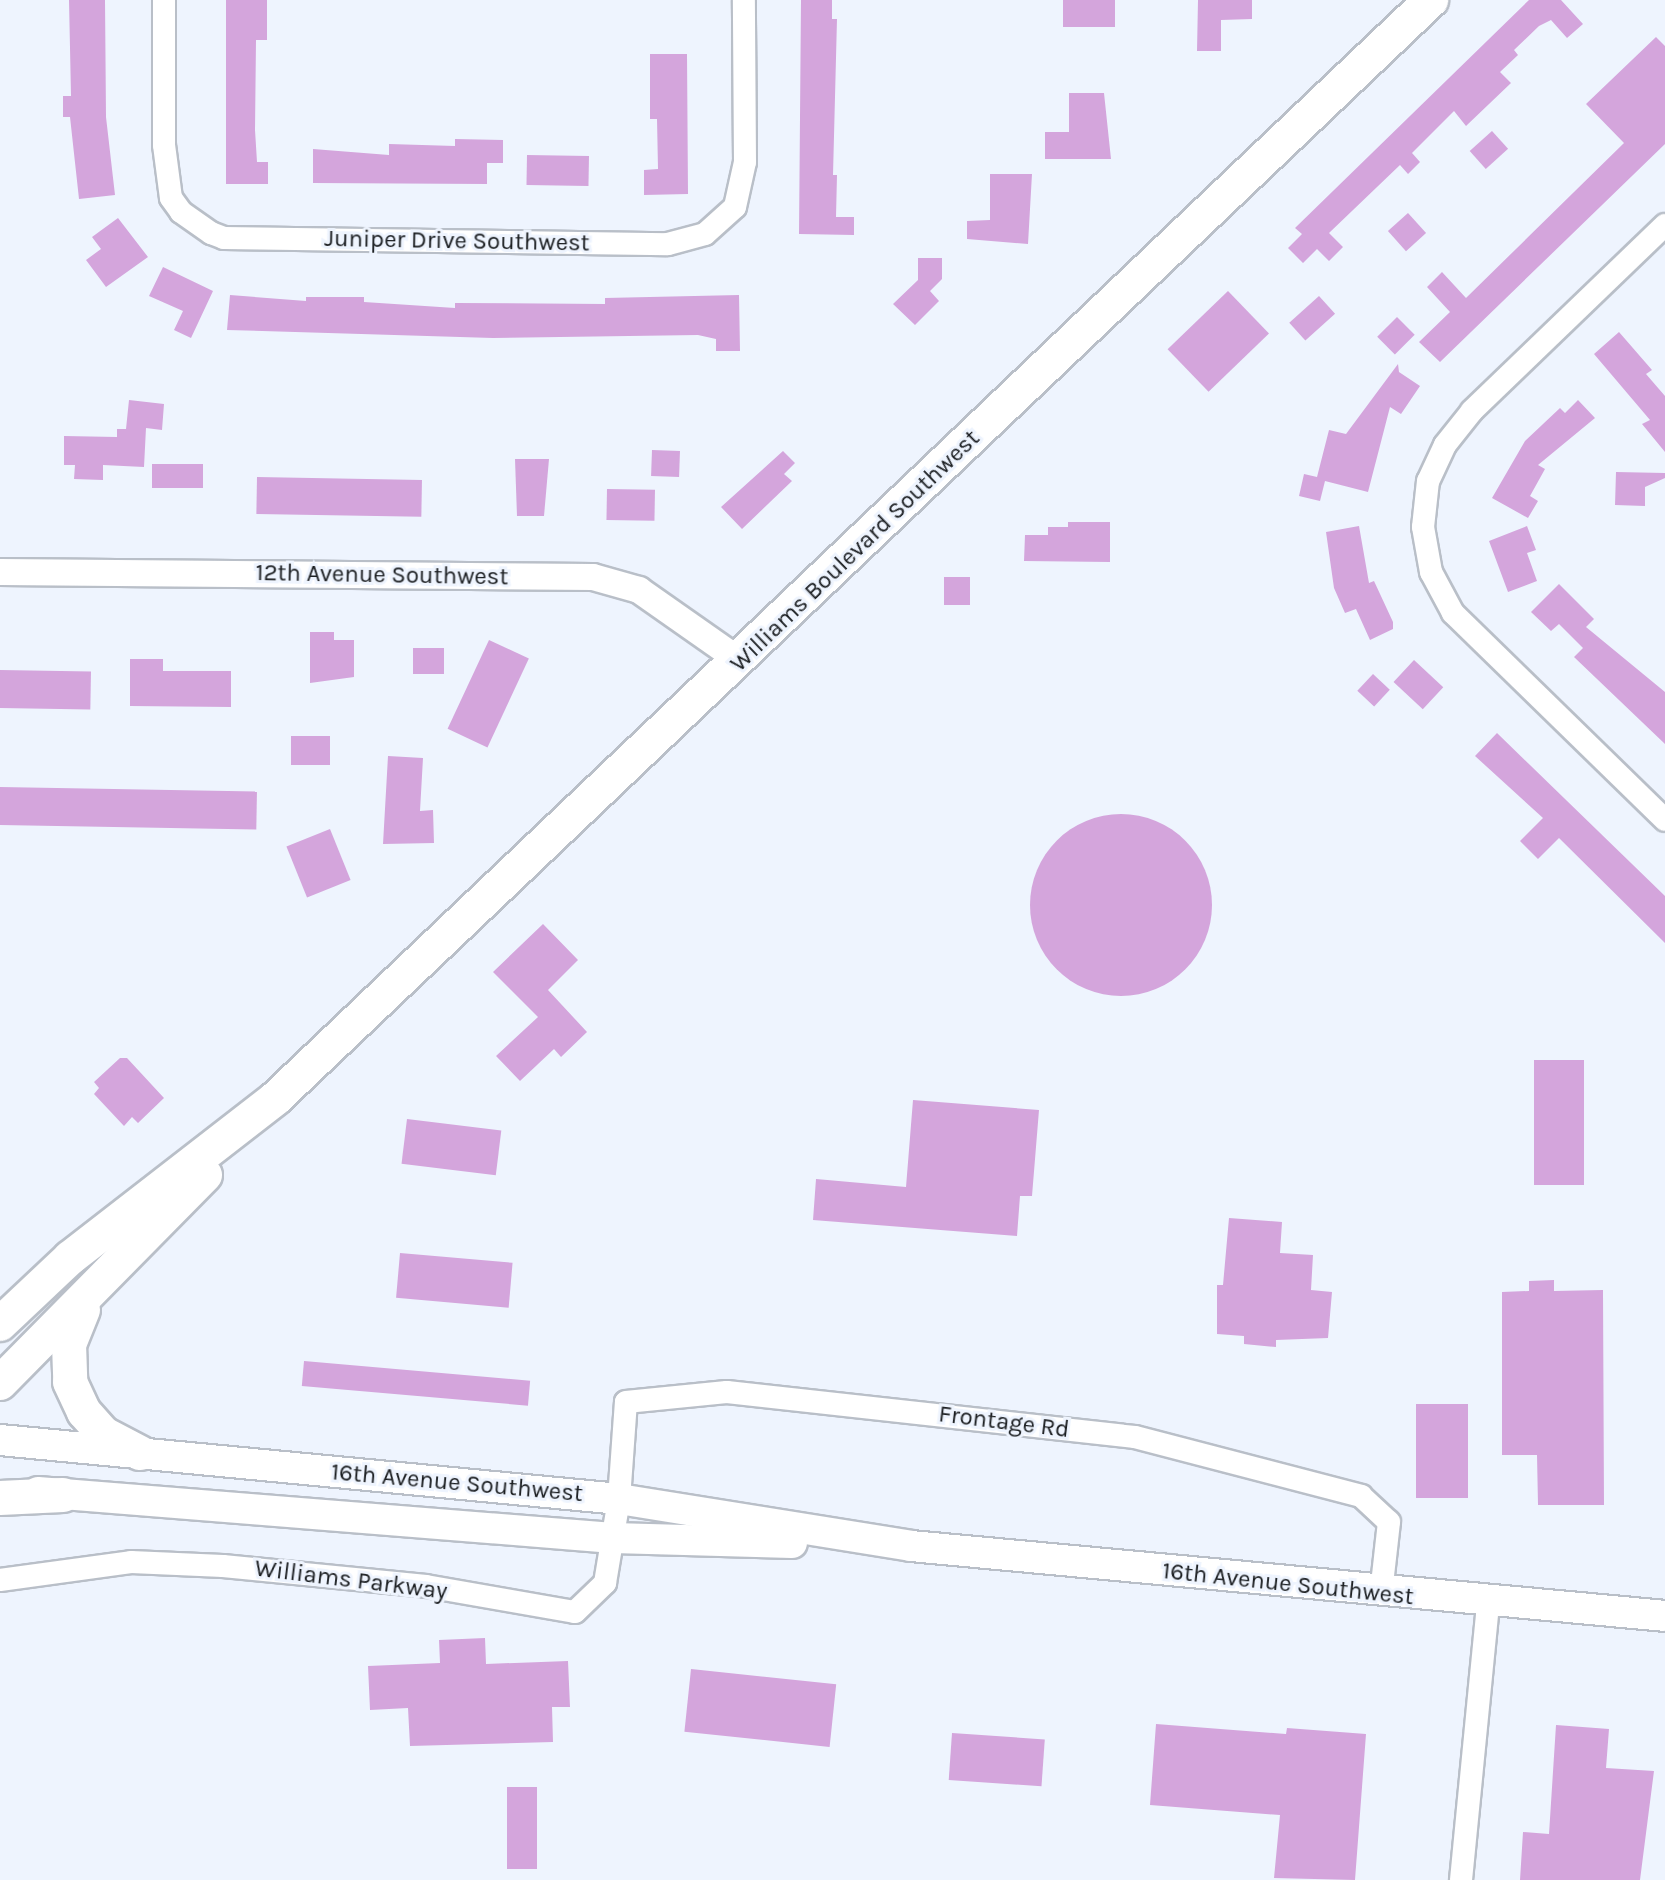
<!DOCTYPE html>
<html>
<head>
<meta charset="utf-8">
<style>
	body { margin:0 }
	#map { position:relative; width:1665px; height:1880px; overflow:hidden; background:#eef4fe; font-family:Karla,sans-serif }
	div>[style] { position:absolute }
	.building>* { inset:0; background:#d4a5dc; transform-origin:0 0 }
	.round { border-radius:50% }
	.roads { filter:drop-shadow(2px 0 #b9bfc8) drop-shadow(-2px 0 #b9bfc8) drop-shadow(0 2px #b9bfc8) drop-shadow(0 -2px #b9bfc8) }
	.minor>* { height:22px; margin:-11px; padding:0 11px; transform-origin:11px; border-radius:11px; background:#fff }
	.tertiary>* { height:26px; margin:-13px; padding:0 13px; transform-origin:13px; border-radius:13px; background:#fff }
	.secondary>* { height:30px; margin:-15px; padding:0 15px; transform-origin:15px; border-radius:15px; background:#fff }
	.primary>* { height:34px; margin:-17px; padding:0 17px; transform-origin:17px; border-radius:17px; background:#fff }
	span { translate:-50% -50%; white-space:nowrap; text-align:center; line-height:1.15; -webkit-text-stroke:6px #eef4fe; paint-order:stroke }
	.street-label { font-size:24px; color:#1a1d20 }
</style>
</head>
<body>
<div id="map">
	<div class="building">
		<i style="clip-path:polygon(69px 0,105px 0,106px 117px,115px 195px,79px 199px,70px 117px,63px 117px,63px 96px,71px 96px)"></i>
		<i style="clip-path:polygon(226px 0,267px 0,267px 40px,256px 40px,255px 130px,257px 162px,268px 162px,268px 184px,226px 184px)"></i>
		<i style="clip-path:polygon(801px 0,832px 0,832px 19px,837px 19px,833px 175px,837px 175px,836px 217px,854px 217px,854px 235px,799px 234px)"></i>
		<i style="left:1063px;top:0;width:52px;height:27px"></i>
		<i style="clip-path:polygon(1198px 0,1252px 0,1252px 19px,1221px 20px,1221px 51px,1197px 51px)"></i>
		<i style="clip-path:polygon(1529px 0,1561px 0,1583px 24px,1567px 38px,1551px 20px,1539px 26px,1514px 50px,1518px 55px,1500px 72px,1511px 83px,1466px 126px,1454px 111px,1412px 153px,1420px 162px,1408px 174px,1400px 165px,1329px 233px,1343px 247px,1329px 261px,1317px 249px,1303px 263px,1288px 248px,1302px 234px,1295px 228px)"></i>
		<i style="clip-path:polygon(1656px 37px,1665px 46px,1665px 144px,1440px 362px,1419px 342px,1450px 312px,1427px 287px,1442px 272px,1466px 298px,1624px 143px,1586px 104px)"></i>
		<i style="clip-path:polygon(650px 54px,687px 54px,688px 194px,644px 195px,644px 170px,658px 169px,657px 119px,650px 119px)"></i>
		<i style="clip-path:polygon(1069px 93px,1104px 93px,1111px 159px,1045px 159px,1045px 132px,1069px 132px)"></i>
		<i style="left:1492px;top:131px;width:24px;height:30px;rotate:48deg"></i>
		<i style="clip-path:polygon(455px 139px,503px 140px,503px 163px,487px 163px,487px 184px,313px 183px,313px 149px,389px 155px,389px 144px,455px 146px)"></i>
		<i style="left:527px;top:155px;width:62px;height:30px;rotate:1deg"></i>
		<i style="clip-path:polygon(990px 174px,1032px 174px,1028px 244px,967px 239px,967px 221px,990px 220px)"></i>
		<i style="left:1408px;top:213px;width:27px;height:27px;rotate:48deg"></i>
		<i style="clip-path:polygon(118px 218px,148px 257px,106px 287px,86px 260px,101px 249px,92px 237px)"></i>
		<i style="clip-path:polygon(918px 258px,942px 258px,942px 279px,930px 291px,939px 301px,915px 325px,893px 304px,918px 280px)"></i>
		<i style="clip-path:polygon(163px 267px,213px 291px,191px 338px,174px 330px,183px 311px,149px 296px)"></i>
		<i style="left:1228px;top:291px;width:59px;height:84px;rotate:46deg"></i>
		<i style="clip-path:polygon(230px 295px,306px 301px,306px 297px,364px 297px,364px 302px,455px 308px,455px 303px,605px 304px,605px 298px,739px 295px,740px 351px,716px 351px,716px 339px,698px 335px,493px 338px,227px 330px)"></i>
		<i style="left:1319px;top:296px;width:24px;height:40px;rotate:48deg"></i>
		<i style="left:1397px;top:317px;width:25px;height:28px;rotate:45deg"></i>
		<i style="clip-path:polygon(1619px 332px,1652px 370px,1646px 374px,1665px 396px,1665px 452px,1642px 424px,1650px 420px,1594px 354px)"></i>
		<i style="clip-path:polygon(1398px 364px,1399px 372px,1420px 386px,1401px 414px,1390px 407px,1368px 492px,1325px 481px,1320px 501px,1299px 496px,1304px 474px,1317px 477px,1329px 430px,1346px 434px)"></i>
		<i style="clip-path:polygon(129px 400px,164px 404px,162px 430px,146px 428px,144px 467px,103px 465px,103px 480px,74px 479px,75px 465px,64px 465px,64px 436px,117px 437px,117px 429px,126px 429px)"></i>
		<i style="clip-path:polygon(1578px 400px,1595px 418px,1538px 465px,1545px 469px,1530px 496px,1538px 501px,1528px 518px,1492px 498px,1525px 441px,1560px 408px,1565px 413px)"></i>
		<i style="left:652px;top:450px;width:28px;height:26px;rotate:2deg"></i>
		<i style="clip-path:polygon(783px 451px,795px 463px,784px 474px,792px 481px,742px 529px,721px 507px)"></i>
		<i style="clip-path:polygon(515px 459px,549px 459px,544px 516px,517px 516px)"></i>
		<i style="left:152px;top:464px;width:51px;height:24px"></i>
		<i style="clip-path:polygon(1616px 472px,1665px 473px,1665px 478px,1645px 487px,1645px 506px,1615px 505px)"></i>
		<i style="left:257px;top:477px;width:165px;height:37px;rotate:1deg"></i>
		<i style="left:607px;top:489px;width:48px;height:31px;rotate:1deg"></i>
		<i style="clip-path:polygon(1068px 522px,1110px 522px,1110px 562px,1024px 561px,1025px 535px,1048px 535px,1048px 527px,1068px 527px)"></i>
		<i style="clip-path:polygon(1359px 526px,1369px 583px,1374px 581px,1393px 622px,1393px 629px,1370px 640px,1356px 609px,1345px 613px,1334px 588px,1326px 532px)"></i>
		<i style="clip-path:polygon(1527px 526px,1536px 550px,1527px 553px,1537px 581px,1508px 592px,1489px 541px)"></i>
		<i style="left:944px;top:577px;width:26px;height:28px"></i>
		<i style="clip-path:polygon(1559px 584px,1594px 619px,1586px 627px,1665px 692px,1665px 744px,1574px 657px,1583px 648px,1559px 624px,1551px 631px,1531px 612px)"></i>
		<i style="clip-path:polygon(310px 632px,334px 632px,334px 640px,354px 640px,354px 677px,310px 683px)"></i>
		<i style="left:489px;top:640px;width:44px;height:98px;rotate:25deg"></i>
		<i style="left:413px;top:648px;width:31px;height:26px"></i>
		<i style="clip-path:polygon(130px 659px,163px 659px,163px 671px,231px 671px,231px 707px,130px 706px)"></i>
		<i style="left:1414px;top:660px;width:40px;height:30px;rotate:43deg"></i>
		<i style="left:0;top:670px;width:91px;height:38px;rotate:1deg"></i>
		<i style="left:1373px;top:674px;width:23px;height:23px;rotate:43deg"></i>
		<i style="clip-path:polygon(1497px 733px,1665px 896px,1665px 943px,1559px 838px,1538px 859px,1520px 841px,1543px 818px,1475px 756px)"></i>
		<i style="left:330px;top:736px;width:29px;height:39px;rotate:90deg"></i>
		<i style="clip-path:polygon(388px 756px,423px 758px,420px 811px,433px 810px,434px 843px,383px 844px)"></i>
		<i style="left:0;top:787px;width:257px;height:38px;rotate:1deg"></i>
		<i class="round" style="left:1030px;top:814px;width:182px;height:182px"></i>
		<i style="left:330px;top:829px;width:55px;height:47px;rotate:68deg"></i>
		<i style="clip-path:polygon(543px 924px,578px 960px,548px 990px,587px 1032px,561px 1057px,554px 1049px,520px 1081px,496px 1056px,538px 1017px,493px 972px)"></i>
		<i style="clip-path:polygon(120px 1058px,127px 1058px,164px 1098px,138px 1123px,132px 1117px,124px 1126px,94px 1094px,99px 1088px,94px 1082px)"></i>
		<i style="left:1584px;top:1060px;width:125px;height:50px;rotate:90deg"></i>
		<i style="clip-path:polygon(913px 1100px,1039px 1110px,1032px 1196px,1020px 1196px,1017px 1236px,813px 1220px,816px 1179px,906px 1187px)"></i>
		<i style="left:407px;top:1119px;width:95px;height:45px;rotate:7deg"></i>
		<i style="clip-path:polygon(1229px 1218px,1282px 1222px,1280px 1253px,1313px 1255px,1311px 1290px,1332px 1292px,1328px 1338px,1276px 1340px,1276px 1347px,1244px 1344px,1244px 1336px,1217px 1334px,1217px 1285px,1223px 1285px)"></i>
		<i style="left:400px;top:1253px;width:113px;height:45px;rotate:5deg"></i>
		<i style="clip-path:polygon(1554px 1280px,1554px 1291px,1603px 1290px,1604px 1505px,1538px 1505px,1537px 1455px,1502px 1455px,1502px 1292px,1529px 1291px,1529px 1281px)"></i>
		<i style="left:304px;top:1361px;width:227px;height:25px;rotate:5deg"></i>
		<i style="left:1416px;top:1404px;width:52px;height:94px"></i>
		<i style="clip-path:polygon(485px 1638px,486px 1664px,568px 1661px,570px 1707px,552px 1707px,553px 1742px,410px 1746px,408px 1708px,370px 1710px,368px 1666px,440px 1663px,439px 1640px)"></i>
		<i style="left:691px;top:1669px;width:146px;height:63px;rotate:6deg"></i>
		<i style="clip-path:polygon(1156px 1724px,1286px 1734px,1287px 1728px,1366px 1734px,1355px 1880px,1274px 1878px,1280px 1815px,1150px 1805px)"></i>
		<i style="clip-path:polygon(1556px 1725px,1609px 1729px,1606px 1768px,1654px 1771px,1640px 1880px,1520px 1880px,1523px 1832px,1549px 1834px)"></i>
		<i style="left:952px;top:1733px;width:93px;height:47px;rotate:4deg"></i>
		<i style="left:507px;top:1787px;width:30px;height:82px"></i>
	</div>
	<div class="roads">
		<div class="minor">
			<i style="left:164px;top:0;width:145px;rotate:90deg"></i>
			<i style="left:164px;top:145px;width:53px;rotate:82.5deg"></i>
			<i style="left:171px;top:198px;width:17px;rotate:54deg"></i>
			<i style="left:181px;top:212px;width:37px;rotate:35deg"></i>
			<i style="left:211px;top:233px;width:14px;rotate:21deg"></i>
			<i style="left:224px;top:238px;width:444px;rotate:0.8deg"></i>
			<i style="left:668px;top:244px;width:38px;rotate:-15deg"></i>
			<i style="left:705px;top:234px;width:40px;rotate:-42deg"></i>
			<i style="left:735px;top:207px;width:46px;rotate:-77.5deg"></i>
			<i style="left:745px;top:162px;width:162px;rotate:-90.4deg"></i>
			<i style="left:1665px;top:225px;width:268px;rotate:136.1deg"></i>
			<i style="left:1472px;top:411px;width:43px;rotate:128.5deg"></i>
			<i style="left:1445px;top:445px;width:40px;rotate:115deg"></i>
			<i style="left:1428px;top:481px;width:46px;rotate:96.2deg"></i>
			<i style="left:1423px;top:527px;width:46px;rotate:79.9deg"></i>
			<i style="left:1431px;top:572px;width:47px;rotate:61.8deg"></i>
			<i style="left:1453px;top:613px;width:296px;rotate:44.3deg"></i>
			<i style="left:0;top:1580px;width:132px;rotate:-7.8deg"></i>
			<i style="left:131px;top:1562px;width:92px;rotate:2.5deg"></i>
			<i style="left:223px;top:1566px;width:204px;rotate:5.6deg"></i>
			<i style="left:426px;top:1586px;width:151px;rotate:9.9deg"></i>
			<i style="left:575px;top:1612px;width:42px;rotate:-44deg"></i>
			<i style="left:605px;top:1583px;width:85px;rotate:-80.5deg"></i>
			<i style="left:619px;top:1499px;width:97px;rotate:-85.9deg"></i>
			<i style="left:626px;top:1402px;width:101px;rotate:-5.7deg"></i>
			<i style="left:727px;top:1392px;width:410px;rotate:6.3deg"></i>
			<i style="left:1135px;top:1437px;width:234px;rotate:14.6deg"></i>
			<i style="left:1361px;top:1496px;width:38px;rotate:43deg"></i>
			<i style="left:1389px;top:1522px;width:71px;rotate:96.4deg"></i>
			<i style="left:1461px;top:1880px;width:277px;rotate:-84.4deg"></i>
		</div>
		<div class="tertiary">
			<i style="left:0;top:572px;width:593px;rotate:0.48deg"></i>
			<i style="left:593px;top:577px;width:48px;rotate:15.8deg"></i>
			<i style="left:639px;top:590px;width:123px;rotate:35.1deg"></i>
		</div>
		<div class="secondary">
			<i style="left:0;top:1440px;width:622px;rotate:5.44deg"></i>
			<i style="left:619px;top:1499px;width:296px;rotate:9.1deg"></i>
			<i style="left:911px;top:1546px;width:757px;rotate:5.3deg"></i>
			<i style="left:38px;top:1492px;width:577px;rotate:4.57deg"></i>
			<i style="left:613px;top:1538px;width:179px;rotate:1.6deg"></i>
		</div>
		<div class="primary">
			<i style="left:83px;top:1310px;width:37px;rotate:112deg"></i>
			<i style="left:69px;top:1344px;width:38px;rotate:88deg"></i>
			<i style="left:70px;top:1382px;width:33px;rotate:65deg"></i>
			<i style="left:84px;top:1412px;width:30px;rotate:48deg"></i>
			<i style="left:104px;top:1434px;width:41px;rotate:27.8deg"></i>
			<i style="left:0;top:1324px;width:96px;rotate:-43.3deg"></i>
			<i style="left:70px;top:1258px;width:261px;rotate:-37.8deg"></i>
			<i style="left:276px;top:1098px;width:1594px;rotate:-43.55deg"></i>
			<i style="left:0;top:1383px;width:292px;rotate:-45.4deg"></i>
			<i style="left:0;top:1498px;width:63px;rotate:-2.7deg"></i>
		</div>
	</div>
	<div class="street-label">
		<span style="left:457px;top:241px;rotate:1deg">Juniper Drive Southwest</span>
		<span style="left:855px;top:551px;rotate:-44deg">Williams Boulevard Southwest</span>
		<span style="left:382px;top:575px;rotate:1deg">12th Avenue Southwest</span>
		<span style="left:1004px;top:1422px;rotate:7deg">Frontage Rd</span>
		<span style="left:457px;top:1483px;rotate:5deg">16th Avenue Southwest</span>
		<span style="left:351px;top:1580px;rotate:7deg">Williams Parkway</span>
		<span style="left:1288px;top:1584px;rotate:6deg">16th Avenue Southwest</span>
	</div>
</div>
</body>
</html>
